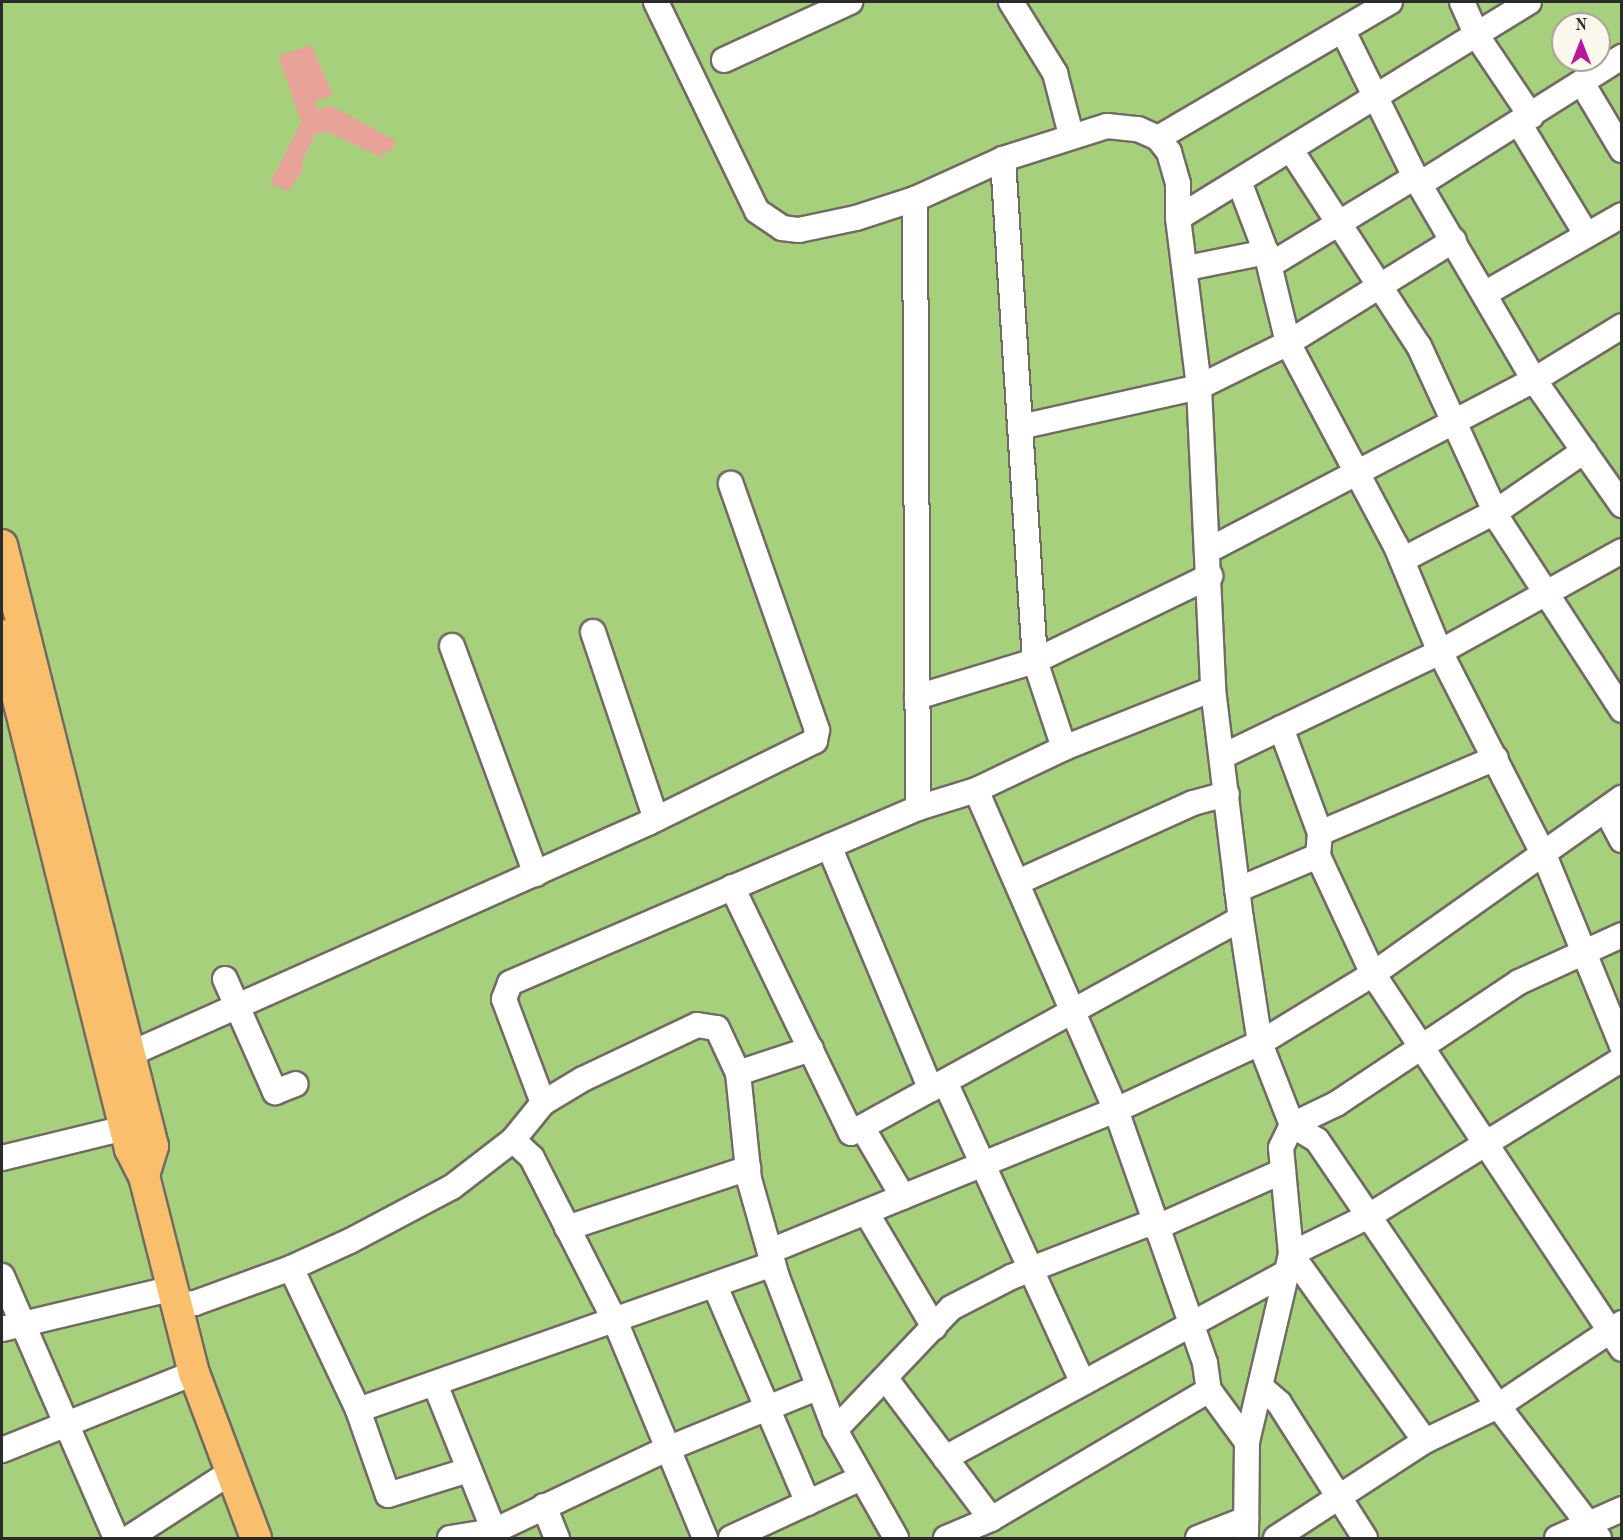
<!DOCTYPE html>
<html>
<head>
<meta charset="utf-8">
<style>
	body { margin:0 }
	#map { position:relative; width:1623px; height:1540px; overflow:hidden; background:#f4e1c7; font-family:"Old Standard TT",serif }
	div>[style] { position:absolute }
	.green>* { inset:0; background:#a6d07c }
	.building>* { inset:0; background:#e8a399 }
	.roads { filter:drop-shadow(2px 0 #716b62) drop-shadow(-2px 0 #716b62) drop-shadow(0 2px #716b62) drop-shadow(0 -2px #716b62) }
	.minor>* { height:24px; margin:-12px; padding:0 12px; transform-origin:12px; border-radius:12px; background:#fff }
	.major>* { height:30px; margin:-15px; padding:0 15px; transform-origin:15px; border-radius:15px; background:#f9bf6d }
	span { translate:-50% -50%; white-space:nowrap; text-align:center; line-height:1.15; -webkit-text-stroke:4.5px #fbf7ec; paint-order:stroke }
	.frame { position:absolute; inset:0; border:3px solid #2b2b2b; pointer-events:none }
	.north { position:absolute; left:1551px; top:12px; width:60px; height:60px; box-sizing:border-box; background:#fbf7ec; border:2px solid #a8a59f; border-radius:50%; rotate:0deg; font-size:16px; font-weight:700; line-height:24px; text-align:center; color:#2b2b2b }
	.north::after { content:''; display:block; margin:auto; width:21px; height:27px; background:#b5179e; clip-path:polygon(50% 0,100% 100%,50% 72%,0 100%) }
</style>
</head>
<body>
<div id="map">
	<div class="green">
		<i style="clip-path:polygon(evenodd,2px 2px,1621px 2px,1621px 1538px,2px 1538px,2px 2px,1563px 24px,1599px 24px,1599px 60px,1563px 60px,1563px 24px)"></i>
	</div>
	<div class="building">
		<i style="clip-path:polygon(311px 45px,333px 95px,315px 101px,318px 110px,330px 105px,396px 141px,390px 153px,383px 150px,383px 158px,328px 132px,316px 133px,302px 161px,303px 171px,288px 191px,270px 183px,301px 122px,278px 56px)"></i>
	</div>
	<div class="roads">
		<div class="minor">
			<i style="left:656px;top:2px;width:232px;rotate:64.2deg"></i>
			<i style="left:757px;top:211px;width:30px;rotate:34deg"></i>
			<i style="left:782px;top:228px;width:17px;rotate:7deg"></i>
			<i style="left:799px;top:230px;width:58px;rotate:-11.9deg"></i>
			<i style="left:856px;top:218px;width:62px;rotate:-17.9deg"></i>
			<i style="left:915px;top:199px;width:97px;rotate:-24.4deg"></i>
			<i style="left:1003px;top:159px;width:109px;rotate:-17.6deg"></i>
			<i style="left:1107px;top:126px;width:31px;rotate:6deg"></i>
			<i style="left:1138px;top:129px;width:22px;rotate:24deg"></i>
			<i style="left:1158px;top:138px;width:18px;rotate:52deg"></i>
			<i style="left:1169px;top:152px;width:33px;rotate:74deg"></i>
			<i style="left:1178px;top:184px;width:34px;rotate:90deg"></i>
			<i style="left:1178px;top:218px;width:170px;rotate:82.9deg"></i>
			<i style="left:1199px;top:387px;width:302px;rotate:87.3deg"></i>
			<i style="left:1213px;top:689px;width:232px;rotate:83.1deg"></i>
			<i style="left:1241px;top:919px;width:125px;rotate:81.3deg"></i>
			<i style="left:1260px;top:1043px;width:88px;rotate:68.7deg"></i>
			<i style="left:1292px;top:1125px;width:25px;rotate:116deg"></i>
			<i style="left:1281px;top:1148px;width:106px;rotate:84.6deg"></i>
			<i style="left:1291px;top:1254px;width:193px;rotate:103.2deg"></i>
			<i style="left:1247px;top:1442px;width:96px;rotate:90.6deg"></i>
			<i style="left:1011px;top:2px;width:84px;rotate:58.2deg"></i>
			<i style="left:1055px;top:73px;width:64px;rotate:75.5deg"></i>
			<i style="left:1462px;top:2px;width:37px;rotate:66deg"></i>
			<i style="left:1477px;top:36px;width:97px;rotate:56deg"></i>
			<i style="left:1343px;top:31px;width:163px;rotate:63.7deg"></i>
			<i style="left:1415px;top:177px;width:235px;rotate:59.6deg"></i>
			<i style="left:1534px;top:380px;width:153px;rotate:54.9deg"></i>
			<i style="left:724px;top:60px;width:139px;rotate:-24.7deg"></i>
			<i style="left:1582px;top:83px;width:78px;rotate:59.2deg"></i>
			<i style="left:1520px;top:125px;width:127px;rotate:58.8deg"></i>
			<i style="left:1158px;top:138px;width:269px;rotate:-30.4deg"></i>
			<i style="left:1291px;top:150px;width:234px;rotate:56.9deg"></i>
			<i style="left:1419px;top:346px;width:194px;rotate:65.3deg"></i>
			<i style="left:1500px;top:522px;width:224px;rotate:57deg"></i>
			<i style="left:1240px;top:184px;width:73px;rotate:69.1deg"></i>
			<i style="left:1266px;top:252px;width:94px;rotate:76.4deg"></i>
			<i style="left:1288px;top:343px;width:230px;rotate:62deg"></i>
			<i style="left:1396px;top:546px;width:115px;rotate:67.5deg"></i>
			<i style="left:1440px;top:652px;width:230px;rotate:62.9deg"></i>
			<i style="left:1545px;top:857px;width:204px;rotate:67.8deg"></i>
			<i style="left:1420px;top:184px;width:239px;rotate:-32.2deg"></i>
			<i style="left:1178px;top:218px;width:412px;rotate:-31.6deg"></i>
			<i style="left:1270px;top:265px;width:170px;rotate:-31.3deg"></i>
			<i style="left:1187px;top:268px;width:81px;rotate:-11.4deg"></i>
			<i style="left:1486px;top:293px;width:157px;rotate:-29.8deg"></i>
			<i style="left:1020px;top:427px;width:183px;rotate:-12.6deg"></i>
			<i style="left:1199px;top:387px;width:99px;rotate:-26.3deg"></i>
			<i style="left:1288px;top:343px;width:195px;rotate:-31.8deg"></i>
			<i style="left:1209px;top:550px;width:367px;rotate:-27.6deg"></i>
			<i style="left:1534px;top:380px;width:103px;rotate:-31.5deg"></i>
			<i style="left:1402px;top:560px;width:107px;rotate:-27.3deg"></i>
			<i style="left:1497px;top:511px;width:106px;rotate:-34.6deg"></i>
			<i style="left:593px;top:632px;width:197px;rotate:71.4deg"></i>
			<i style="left:452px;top:646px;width:243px;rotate:69.8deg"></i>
			<i style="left:917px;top:697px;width:123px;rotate:-17deg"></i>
			<i style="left:1035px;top:661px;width:503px;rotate:-93.65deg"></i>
			<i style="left:1281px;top:728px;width:112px;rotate:69.6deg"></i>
			<i style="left:1320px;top:833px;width:23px;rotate:95deg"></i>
			<i style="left:1318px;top:856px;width:130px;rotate:65deg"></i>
			<i style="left:1373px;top:974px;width:450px;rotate:56.4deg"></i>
			<i style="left:1064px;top:748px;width:92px;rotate:-108.4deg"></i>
			<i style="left:1035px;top:661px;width:195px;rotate:-25.9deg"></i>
			<i style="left:1223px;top:756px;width:241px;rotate:-25.6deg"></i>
			<i style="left:1440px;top:652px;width:208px;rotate:-29deg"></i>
			<i style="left:976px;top:790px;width:349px;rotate:66.4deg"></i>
			<i style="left:1116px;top:1110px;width:268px;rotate:70.6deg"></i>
			<i style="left:1205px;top:1363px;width:27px;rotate:82deg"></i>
			<i style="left:1209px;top:1390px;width:64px;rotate:53.8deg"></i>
			<i style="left:918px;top:808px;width:61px;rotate:-17.2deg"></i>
			<i style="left:976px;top:790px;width:98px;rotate:-25.5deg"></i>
			<i style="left:1064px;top:748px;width:160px;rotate:-21.6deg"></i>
			<i style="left:1606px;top:810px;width:34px;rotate:62deg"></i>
			<i style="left:1320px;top:833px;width:191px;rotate:-23.1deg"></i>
			<i style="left:829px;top:846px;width:264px;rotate:67.3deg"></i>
			<i style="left:1018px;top:882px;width:192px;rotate:-24.3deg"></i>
			<i style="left:1193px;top:803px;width:35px;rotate:-15deg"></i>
			<i style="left:732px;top:887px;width:273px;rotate:64.2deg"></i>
			<i style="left:851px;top:1133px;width:445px;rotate:-28.8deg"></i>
			<i style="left:1237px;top:890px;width:88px;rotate:-22.8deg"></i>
			<i style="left:225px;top:979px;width:124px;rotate:66.1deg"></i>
			<i style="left:275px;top:1092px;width:22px;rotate:-21deg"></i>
			<i style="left:130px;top:1054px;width:567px;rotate:-24.03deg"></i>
			<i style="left:648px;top:823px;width:186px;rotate:-26.2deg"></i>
			<i style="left:815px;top:741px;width:11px;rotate:-80deg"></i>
			<i style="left:817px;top:730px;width:261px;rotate:-109.3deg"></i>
			<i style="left:738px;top:1073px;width:77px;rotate:-18.2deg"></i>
			<i style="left:945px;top:1082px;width:331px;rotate:65.4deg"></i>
			<i style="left:543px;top:1103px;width:111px;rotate:-110.6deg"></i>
			<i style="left:504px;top:999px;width:17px;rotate:-69deg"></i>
			<i style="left:510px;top:983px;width:444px;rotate:-23.2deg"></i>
			<i style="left:918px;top:808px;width:609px;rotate:-90.28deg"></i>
			<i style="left:1292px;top:1125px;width:29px;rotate:31deg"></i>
			<i style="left:1317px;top:1140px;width:322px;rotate:55.8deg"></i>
			<i style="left:1498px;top:1406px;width:166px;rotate:52.6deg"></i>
			<i style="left:1292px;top:1125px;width:49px;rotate:-25.5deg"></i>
			<i style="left:1336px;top:1104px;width:220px;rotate:-33.7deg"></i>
			<i style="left:1519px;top:982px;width:113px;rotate:-24.5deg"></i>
			<i style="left:862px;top:1127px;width:81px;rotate:59.6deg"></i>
			<i style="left:513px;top:1140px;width:26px;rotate:43deg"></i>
			<i style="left:532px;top:1158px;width:185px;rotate:63deg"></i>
			<i style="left:616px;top:1323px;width:233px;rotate:67.5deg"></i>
			<i style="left:2px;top:1158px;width:127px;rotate:-13.7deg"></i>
			<i style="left:866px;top:1212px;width:134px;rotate:59.4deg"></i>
			<i style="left:567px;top:1228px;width:191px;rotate:-18.3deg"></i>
			<i style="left:1155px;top:1228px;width:140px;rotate:-24deg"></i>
			<i style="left:770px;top:1251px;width:374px;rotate:-22.2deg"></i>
			<i style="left:1116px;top:1110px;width:159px;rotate:-25deg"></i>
			<i style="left:1260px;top:1043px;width:132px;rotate:-31.4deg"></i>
			<i style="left:1373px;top:974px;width:305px;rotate:-35.3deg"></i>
			<i style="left:291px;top:1268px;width:157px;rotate:64.7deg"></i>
			<i style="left:358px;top:1410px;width:90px;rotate:70.6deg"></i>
			<i style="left:388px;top:1495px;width:85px;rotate:-17.2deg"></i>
			<i style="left:2px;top:1276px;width:286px;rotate:66.5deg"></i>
			<i style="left:715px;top:1286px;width:236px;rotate:66.8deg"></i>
			<i style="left:178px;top:1304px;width:17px;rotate:-3deg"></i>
			<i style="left:195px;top:1303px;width:102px;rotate:-20deg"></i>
			<i style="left:291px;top:1268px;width:65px;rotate:-24.6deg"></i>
			<i style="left:350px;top:1241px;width:115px;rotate:-27.9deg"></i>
			<i style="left:452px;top:1187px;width:77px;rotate:-37.6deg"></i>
			<i style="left:513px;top:1140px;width:48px;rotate:-51deg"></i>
			<i style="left:543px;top:1103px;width:47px;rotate:-31deg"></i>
			<i style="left:583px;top:1079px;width:126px;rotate:-25.3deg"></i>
			<i style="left:697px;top:1025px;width:20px;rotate:9deg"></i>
			<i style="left:717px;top:1028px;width:50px;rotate:65deg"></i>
			<i style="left:738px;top:1073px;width:107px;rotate:84.1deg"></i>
			<i style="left:749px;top:1179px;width:102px;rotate:74.1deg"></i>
			<i style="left:777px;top:1277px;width:164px;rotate:69.2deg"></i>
			<i style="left:835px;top:1430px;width:124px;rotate:60.5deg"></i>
			<i style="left:2px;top:1329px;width:177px;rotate:-13.4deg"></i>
			<i style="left:886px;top:1379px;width:175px;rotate:53.1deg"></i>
			<i style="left:435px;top:1384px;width:166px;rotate:68.1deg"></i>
			<i style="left:1262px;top:1388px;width:23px;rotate:41deg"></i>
			<i style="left:1279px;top:1403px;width:160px;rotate:57.5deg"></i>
			<i style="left:358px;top:1410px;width:440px;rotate:-19.4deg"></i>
			<i style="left:835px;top:1430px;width:168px;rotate:-46.4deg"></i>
			<i style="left:951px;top:1308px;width:68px;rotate:-27.3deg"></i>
			<i style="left:1011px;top:1277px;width:152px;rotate:-21.2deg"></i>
			<i style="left:1425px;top:1441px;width:230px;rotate:-125.6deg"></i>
			<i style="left:1291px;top:1254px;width:87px;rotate:-26deg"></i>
			<i style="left:1369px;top:1216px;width:298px;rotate:-31.8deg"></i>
			<i style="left:2px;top:1450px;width:207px;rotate:-21.9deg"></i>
			<i style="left:945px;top:1458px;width:389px;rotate:-28.5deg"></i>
			<i style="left:544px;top:1506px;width:35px;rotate:68deg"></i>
			<i style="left:129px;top:1538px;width:118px;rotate:-32.9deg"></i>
			<i style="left:450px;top:1538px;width:45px;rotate:-9deg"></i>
			<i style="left:494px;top:1531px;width:191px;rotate:-25.4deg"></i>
			<i style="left:667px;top:1449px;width:164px;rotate:-22.2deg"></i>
			<i style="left:731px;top:1538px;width:143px;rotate:-24.8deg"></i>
			<i style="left:946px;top:1538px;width:49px;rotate:-22.9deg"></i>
			<i style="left:991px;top:1519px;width:253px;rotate:-30.6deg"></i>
			<i style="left:1198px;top:1538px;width:52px;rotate:-21.6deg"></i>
			<i style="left:1276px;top:1538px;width:178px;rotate:-33.1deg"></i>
			<i style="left:1425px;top:1441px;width:81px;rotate:-25.6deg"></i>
			<i style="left:1498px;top:1406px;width:149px;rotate:-33.8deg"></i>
			<i style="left:1557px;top:1538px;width:71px;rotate:-24deg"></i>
		</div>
		<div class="major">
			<i style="left:2px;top:545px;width:620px;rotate:75.9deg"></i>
			<i style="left:153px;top:1146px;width:31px;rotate:107deg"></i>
			<i style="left:2px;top:635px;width:530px;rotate:76.02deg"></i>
			<i style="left:130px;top:1149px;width:30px;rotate:63deg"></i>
			<i style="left:144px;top:1176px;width:203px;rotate:75.8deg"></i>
			<i style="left:194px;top:1373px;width:176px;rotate:69.4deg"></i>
		</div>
	</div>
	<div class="frame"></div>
	<div class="north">N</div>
</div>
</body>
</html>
